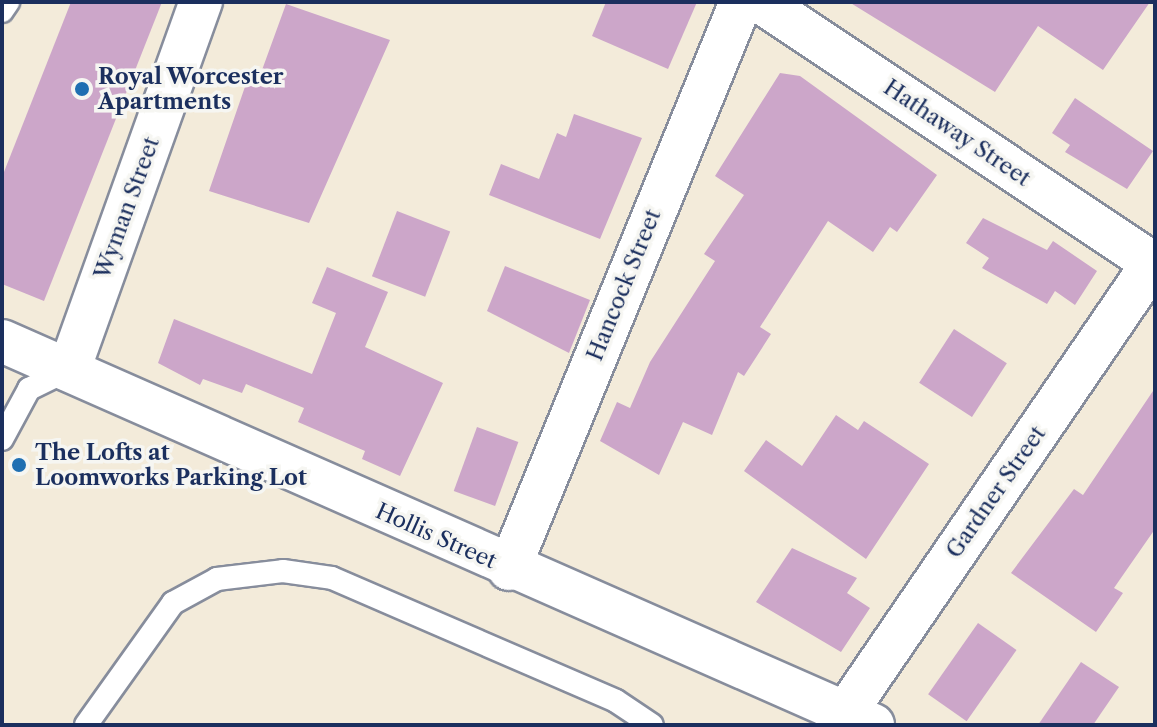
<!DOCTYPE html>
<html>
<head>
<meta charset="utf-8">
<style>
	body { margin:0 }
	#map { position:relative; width:1157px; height:727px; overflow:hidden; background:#f3ebda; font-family:"Libre Caslon Text",serif }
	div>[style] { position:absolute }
	.building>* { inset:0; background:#cca6c9; transform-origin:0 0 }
	.roads { filter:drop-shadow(2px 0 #878d9c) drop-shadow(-2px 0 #878d9c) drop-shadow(0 2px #878d9c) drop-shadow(0 -2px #878d9c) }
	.lane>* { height:22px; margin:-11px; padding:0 11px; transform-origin:11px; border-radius:11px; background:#fff }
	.street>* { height:42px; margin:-21px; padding:0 21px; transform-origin:21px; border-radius:21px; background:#fff }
	.dots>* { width:22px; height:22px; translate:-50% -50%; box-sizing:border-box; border:4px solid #f6f6f2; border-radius:50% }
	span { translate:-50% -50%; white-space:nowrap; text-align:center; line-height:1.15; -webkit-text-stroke:7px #f6f6f2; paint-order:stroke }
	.poi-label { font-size:22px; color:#1b2f5e; font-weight:700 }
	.left { translate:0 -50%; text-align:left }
	.street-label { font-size:22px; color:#1b2f5e }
	.frame { position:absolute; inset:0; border:4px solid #1b2f5e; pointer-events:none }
</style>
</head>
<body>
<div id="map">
	<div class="building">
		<i style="clip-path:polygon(71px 2px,162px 2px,44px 301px,2px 284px,2px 177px)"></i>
		<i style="clip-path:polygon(606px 2px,697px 2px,668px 69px,592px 36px)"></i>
		<i style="clip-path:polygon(849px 2px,1150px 2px,1103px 70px,1038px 26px,995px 92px)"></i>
		<i style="clip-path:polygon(286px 4px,390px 40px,309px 223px,209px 191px,248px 78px,258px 81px)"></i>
		<i style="clip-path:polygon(780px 73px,800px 76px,937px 175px,897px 232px,890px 227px,873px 252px,828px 221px,760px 327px,771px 334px,744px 376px,738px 372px,712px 435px,683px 422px,659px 475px,600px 441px,617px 402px,630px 408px,650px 362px,715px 261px,704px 254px,744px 195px,715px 176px)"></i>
		<i style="clip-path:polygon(1075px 98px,1153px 151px,1127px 189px,1065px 152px,1070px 145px,1052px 133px)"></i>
		<i style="clip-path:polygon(574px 114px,642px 138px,600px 239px,489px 195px,501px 164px,539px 179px,557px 133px,566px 137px)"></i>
		<i style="left:397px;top:211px;width:57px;height:70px;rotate:21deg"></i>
		<i style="clip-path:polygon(983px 218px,1047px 250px,1053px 241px,1097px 271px,1075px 305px,1055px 291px,1047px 304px,982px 268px,989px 258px,966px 243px)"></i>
		<i style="clip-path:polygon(505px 266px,590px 300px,569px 353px,487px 311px)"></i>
		<i style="clip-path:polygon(327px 267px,388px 292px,365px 347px,443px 383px,400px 476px,362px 459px,365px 451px,298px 422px,304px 408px,246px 384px,242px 393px,203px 379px,200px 385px,158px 363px,174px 319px,312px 374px,336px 313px,312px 303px)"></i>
		<i style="left:954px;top:329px;width:63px;height:64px;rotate:33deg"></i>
		<i style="clip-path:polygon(1155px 388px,1155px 529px,1114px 588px,1123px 593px,1096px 632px,1011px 573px,1074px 489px,1083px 495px)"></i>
		<i style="clip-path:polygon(836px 415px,858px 430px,864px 421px,929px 464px,866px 559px,744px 471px,766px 440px,802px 466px)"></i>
		<i style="left:477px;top:427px;width:44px;height:68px;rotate:20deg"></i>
		<i style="clip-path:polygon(792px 548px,857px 578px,847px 593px,870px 608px,841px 652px,756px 602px)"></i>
		<i style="left:978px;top:623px;width:47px;height:87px;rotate:35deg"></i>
		<i style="clip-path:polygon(1081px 662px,1119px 687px,1093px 725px,1038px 725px)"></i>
	</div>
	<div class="roads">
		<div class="lane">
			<i style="left:2px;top:11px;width:11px;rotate:-56deg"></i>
			<i style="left:2px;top:439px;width:57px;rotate:-61.6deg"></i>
			<i style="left:29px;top:389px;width:43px;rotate:-26deg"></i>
			<i style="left:86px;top:725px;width:150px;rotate:-54.5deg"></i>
			<i style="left:173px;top:603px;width:50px;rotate:-28.6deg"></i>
			<i style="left:217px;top:579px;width:66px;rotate:-6.9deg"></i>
			<i style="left:283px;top:571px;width:49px;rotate:8.1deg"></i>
			<i style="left:332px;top:578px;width:309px;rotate:23.4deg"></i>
			<i style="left:616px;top:701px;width:43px;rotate:33.7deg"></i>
		</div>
		<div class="street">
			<i style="left:761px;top:2px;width:471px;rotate:33.7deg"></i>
			<i style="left:2px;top:341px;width:952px;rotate:23.79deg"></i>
			<i style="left:69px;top:370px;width:391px;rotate:-70.3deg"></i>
			<i style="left:509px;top:569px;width:613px;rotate:-67.75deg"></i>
			<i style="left:837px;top:725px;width:563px;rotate:-55.63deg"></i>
		</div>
	</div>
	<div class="dots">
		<i style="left:82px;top:89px;background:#1f6fb2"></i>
		<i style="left:19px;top:465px;background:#1f6fb2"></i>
	</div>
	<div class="poi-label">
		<span class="left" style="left:98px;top:89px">Royal Worcester<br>Apartments</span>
		<span class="left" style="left:35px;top:465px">The Lofts at<br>Loomworks Parking Lot</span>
	</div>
	<div class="street-label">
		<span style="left:957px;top:133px;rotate:34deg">Hathaway Street</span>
		<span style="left:127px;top:208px;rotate:-70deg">Wyman Street</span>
		<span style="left:624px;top:285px;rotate:-68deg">Hancock Street</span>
		<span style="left:996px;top:492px;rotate:-55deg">Gardner Street</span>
		<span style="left:436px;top:536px;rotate:24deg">Hollis Street</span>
	</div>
	<div class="frame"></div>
</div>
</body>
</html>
